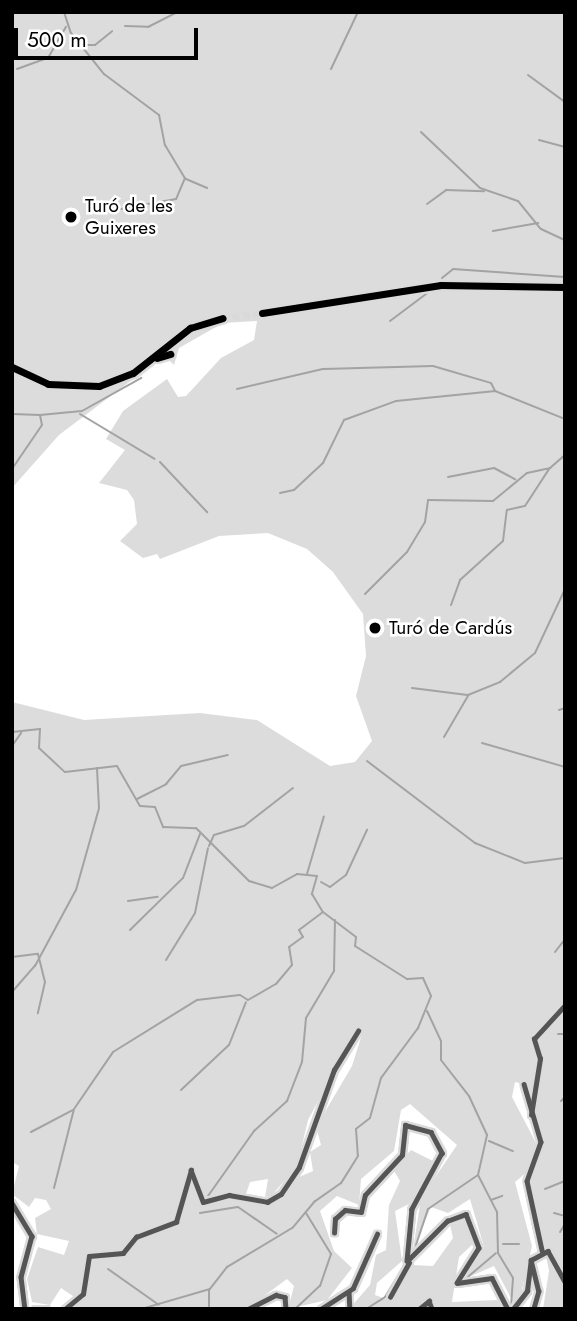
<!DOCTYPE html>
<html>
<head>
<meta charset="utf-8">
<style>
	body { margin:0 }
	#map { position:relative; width:577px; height:1321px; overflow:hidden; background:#fff; font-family:Jost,sans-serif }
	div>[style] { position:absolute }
	.green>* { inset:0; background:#dcdcdc }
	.stream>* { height:2px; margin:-1px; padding:0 1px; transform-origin:1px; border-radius:1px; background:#a3a3a3 }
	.major-tunnel>* { height:7px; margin-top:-3.5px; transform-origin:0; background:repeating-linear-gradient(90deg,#d9d9d9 0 7px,transparent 0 10.5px) }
	.roads { filter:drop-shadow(2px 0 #dbdbdb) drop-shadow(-2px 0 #dbdbdb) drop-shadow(0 2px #dbdbdb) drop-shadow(0 -2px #dbdbdb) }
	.minor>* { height:4.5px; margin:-2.25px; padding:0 2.25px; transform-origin:2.25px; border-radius:2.25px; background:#555 }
	.major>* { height:7px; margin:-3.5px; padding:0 3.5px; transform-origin:3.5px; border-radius:3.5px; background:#000 }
	.dots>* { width:19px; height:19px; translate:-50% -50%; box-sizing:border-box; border:4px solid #fff; border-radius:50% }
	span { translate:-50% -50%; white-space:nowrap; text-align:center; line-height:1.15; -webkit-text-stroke:5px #fff; paint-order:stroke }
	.poi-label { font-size:19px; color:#000 }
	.left { translate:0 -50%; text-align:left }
	.frame { position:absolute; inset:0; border:14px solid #000; pointer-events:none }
	.scale { position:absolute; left:14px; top:28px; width:184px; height:32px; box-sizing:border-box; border:4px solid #000; border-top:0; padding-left:9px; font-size:21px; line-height:24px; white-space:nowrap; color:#000; -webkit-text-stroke:5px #fff; paint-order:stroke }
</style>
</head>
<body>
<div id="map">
	<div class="green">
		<i style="clip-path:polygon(evenodd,12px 12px,565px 12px,565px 1309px,543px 1309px,549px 1271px,531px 1177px,542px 1153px,541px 1134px,526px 1085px,515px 1082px,512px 1097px,536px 1143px,528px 1171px,515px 1182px,532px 1246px,521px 1294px,513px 1302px,494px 1266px,464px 1279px,484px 1247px,470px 1199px,448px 1213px,431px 1207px,413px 1250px,421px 1198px,457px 1145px,410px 1104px,401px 1110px,394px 1151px,361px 1179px,359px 1205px,337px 1196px,320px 1211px,334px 1251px,352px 1268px,327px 1300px,288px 1309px,294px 1286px,287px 1279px,246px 1309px,71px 1309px,76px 1298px,61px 1288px,50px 1305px,32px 1302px,27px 1279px,38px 1247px,64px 1255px,69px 1241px,37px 1234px,35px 1218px,51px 1209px,46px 1200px,35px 1198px,29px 1207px,12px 1194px,19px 1166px,12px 1162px,12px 702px,84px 720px,200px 713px,257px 720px,330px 766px,355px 762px,372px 741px,356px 696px,366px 656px,363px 614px,333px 572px,307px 549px,268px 533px,219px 536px,160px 559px,157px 554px,143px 558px,120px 541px,137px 524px,134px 500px,127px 490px,99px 483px,125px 450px,106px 439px,123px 411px,167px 379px,178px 397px,186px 396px,221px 358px,254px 340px,257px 321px,223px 323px,179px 348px,174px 365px,166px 357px,157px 361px,59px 435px,12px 488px,12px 12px,358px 1026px,363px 1031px,352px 1066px,316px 1127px,321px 1145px,310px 1152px,313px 1171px,292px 1180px,276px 1203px,244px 1200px,250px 1182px,268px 1179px,265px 1197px,272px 1195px,297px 1166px,308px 1120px,358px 1026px)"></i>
		<i style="clip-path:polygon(411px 1150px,433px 1161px,409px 1204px,395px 1211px,402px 1261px,377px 1283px,375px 1295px,391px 1301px,412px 1265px,433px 1266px,453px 1238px,450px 1224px,464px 1221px,473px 1244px,459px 1257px,452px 1302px,497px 1300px,504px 1309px,349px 1309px,370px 1285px,376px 1255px,386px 1250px,389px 1205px,400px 1181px,393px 1169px)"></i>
	</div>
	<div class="stream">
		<i style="left:64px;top:12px;width:22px;rotate:72deg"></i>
		<i style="left:71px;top:33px;width:53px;rotate:51.2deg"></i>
		<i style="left:104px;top:74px;width:69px;rotate:36.7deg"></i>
		<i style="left:159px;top:115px;width:31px;rotate:79deg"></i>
		<i style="left:165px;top:145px;width:39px;rotate:59deg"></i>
		<i style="left:185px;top:178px;width:23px;rotate:113deg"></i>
		<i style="left:176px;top:199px;width:56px;rotate:169.7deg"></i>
		<i style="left:125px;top:26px;width:23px;rotate:2deg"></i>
		<i style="left:148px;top:27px;width:34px;rotate:-27deg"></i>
		<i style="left:84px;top:45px;width:11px"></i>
		<i style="left:95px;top:45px;width:22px;rotate:-39deg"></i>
		<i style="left:17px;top:69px;width:33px;rotate:-20deg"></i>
		<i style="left:48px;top:58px;width:36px;rotate:-60deg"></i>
		<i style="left:331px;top:69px;width:63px;rotate:-64.7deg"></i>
		<i style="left:528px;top:75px;width:46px;rotate:36.1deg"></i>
		<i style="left:421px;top:132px;width:81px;rotate:43.5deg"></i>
		<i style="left:480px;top:188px;width:40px;rotate:18.9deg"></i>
		<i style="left:518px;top:201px;width:36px;rotate:51deg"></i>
		<i style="left:541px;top:229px;width:26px;rotate:25deg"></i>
		<i style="left:539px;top:140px;width:27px;rotate:15deg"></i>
		<i style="left:186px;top:179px;width:23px;rotate:23deg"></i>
		<i style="left:564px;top:187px;width:1px"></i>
		<i style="left:427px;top:204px;width:24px;rotate:-36deg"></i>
		<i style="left:446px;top:190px;width:38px;rotate:2deg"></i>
		<i style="left:493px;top:231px;width:46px;rotate:-10.1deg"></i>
		<i style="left:442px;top:278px;width:14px;rotate:-39deg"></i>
		<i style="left:453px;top:269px;width:112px;rotate:4.1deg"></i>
		<i style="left:390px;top:321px;width:50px;rotate:-36.9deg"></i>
		<i style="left:237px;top:389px;width:88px;rotate:-13.1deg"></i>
		<i style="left:323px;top:369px;width:110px;rotate:-1.6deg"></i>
		<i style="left:433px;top:366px;width:60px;rotate:16.3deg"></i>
		<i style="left:491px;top:383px;width:9px;rotate:63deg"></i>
		<i style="left:495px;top:391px;width:75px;rotate:21.8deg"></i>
		<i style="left:12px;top:414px;width:28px;rotate:2deg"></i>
		<i style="left:40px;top:415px;width:10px;rotate:79deg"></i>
		<i style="left:42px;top:425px;width:53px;rotate:124.3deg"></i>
		<i style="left:80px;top:414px;width:87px;rotate:31deg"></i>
		<i style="left:40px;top:415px;width:42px;rotate:-5.4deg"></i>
		<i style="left:82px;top:411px;width:68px;rotate:-29.2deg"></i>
		<i style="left:160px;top:462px;width:69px;rotate:46.8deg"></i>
		<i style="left:448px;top:477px;width:47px;rotate:-11.1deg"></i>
		<i style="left:494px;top:468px;width:24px;rotate:28deg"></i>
		<i style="left:280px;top:493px;width:14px;rotate:-12deg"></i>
		<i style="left:294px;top:490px;width:40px;rotate:-43deg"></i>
		<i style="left:323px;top:463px;width:48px;rotate:-64deg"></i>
		<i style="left:344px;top:420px;width:55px;rotate:-20.1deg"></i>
		<i style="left:396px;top:401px;width:100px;rotate:-5.8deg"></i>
		<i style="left:365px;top:594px;width:59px;rotate:-45deg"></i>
		<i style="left:407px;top:552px;width:35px;rotate:-59deg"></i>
		<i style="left:425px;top:522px;width:22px;rotate:-82deg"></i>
		<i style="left:428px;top:500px;width:65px;rotate:0.9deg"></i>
		<i style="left:493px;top:501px;width:44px;rotate:-39.5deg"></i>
		<i style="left:527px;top:473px;width:24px;rotate:-12deg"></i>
		<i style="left:550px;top:468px;width:20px;rotate:-41deg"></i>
		<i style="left:451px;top:605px;width:27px;rotate:-70deg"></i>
		<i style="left:460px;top:580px;width:58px;rotate:-42.2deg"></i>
		<i style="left:503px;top:541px;width:31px;rotate:-83deg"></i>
		<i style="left:507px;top:510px;width:18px;rotate:-13deg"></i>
		<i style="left:525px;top:506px;width:44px;rotate:-57deg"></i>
		<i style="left:412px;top:688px;width:56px;rotate:7.1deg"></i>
		<i style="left:468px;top:695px;width:35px;rotate:-22deg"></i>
		<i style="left:500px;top:682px;width:45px;rotate:-39.6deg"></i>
		<i style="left:535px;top:653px;width:71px;rotate:-64.9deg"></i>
		<i style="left:559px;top:710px;width:6px;rotate:-18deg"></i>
		<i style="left:12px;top:732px;width:28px;rotate:-6deg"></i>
		<i style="left:40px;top:729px;width:19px;rotate:93deg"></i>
		<i style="left:39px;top:748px;width:35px;rotate:43deg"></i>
		<i style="left:65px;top:772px;width:52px;rotate:-6.6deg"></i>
		<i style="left:117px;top:766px;width:46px;rotate:60.1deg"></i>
		<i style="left:140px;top:806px;width:15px;rotate:4deg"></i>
		<i style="left:155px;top:807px;width:22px;rotate:68deg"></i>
		<i style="left:163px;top:827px;width:33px;rotate:2deg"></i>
		<i style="left:196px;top:828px;width:75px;rotate:45deg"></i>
		<i style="left:249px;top:881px;width:24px;rotate:17deg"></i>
		<i style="left:272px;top:888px;width:29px;rotate:-29deg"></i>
		<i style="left:297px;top:874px;width:20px;rotate:6deg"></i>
		<i style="left:317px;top:876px;width:19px;rotate:106deg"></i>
		<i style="left:312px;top:894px;width:21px;rotate:59deg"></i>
		<i style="left:323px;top:912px;width:41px;rotate:37.1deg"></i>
		<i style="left:356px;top:937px;width:9px;rotate:96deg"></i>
		<i style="left:355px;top:946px;width:62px;rotate:32.4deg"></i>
		<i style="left:407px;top:979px;width:16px;rotate:-4deg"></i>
		<i style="left:423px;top:978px;width:20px;rotate:66deg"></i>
		<i style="left:431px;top:996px;width:35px;rotate:112deg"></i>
		<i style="left:418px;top:1028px;width:62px;rotate:126.5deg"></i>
		<i style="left:381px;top:1078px;width:41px;rotate:105.4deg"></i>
		<i style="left:370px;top:1118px;width:18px;rotate:142deg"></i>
		<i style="left:356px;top:1129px;width:27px;rotate:86deg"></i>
		<i style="left:358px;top:1156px;width:32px;rotate:122deg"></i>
		<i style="left:341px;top:1183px;width:32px;rotate:145deg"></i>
		<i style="left:315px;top:1201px;width:35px;rotate:130deg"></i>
		<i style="left:292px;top:1228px;width:76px;rotate:149deg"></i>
		<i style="left:227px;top:1267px;width:28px;rotate:128deg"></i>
		<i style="left:210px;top:1289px;width:72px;rotate:163.8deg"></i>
		<i style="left:444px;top:737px;width:48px;rotate:-59.7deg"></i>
		<i style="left:482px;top:743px;width:86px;rotate:16.1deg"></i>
		<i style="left:12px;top:746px;width:16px;rotate:-55deg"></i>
		<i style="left:367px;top:761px;width:136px;rotate:37.2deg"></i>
		<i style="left:475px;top:843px;width:54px;rotate:21.8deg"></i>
		<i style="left:525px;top:863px;width:40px;rotate:-7.1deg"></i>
		<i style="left:137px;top:799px;width:33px;rotate:-27deg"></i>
		<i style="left:166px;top:784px;width:23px;rotate:-50deg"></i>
		<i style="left:181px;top:766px;width:48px;rotate:-13.2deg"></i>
		<i style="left:209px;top:846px;width:12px;rotate:-66deg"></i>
		<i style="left:214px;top:835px;width:31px;rotate:-17deg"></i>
		<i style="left:244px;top:826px;width:62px;rotate:-37.8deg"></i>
		<i style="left:307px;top:874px;width:60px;rotate:-73.7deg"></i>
		<i style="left:321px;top:882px;width:10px;rotate:29deg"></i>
		<i style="left:330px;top:887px;width:20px;rotate:-37deg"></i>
		<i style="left:346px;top:875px;width:50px;rotate:-65deg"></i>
		<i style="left:128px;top:901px;width:30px;rotate:-8deg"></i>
		<i style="left:130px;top:930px;width:74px;rotate:-44.5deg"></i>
		<i style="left:183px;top:878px;width:47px;rotate:-68.9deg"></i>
		<i style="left:555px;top:952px;width:16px;rotate:-52deg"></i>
		<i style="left:12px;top:957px;width:26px;rotate:-7deg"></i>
		<i style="left:38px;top:954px;width:29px;rotate:76deg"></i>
		<i style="left:45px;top:982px;width:32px;rotate:103deg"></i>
		<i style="left:166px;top:960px;width:55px;rotate:-58.3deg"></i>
		<i style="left:195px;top:913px;width:66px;rotate:-78.7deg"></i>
		<i style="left:12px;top:992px;width:35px;rotate:-49deg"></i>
		<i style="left:35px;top:966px;width:86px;rotate:-61.7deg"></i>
		<i style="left:76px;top:890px;width:85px;rotate:-74.3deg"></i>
		<i style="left:99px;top:808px;width:40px;rotate:-92.9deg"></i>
		<i style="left:427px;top:1011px;width:33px;rotate:65deg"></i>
		<i style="left:441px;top:1041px;width:19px;rotate:90deg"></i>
		<i style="left:441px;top:1060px;width:46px;rotate:52.1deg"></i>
		<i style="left:469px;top:1096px;width:43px;rotate:65.2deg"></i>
		<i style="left:487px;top:1135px;width:41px;rotate:102.7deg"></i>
		<i style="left:478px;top:1175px;width:42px;rotate:62.8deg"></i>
		<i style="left:497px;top:1212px;width:41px;rotate:88.6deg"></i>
		<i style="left:498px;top:1253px;width:29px;rotate:59deg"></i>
		<i style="left:513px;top:1278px;width:27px;rotate:94deg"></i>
		<i style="left:558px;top:1034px;width:7px"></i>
		<i style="left:181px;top:1090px;width:66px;rotate:-43.2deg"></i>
		<i style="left:229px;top:1045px;width:46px;rotate:-68.4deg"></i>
		<i style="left:561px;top:1101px;width:6px;rotate:-45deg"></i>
		<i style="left:31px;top:1132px;width:47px;rotate:-27.6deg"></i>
		<i style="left:489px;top:1141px;width:26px;rotate:23deg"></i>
		<i style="left:54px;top:1188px;width:81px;rotate:-75.8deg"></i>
		<i style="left:74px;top:1109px;width:69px;rotate:-55.6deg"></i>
		<i style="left:113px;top:1052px;width:99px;rotate:-31.8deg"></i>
		<i style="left:197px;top:1000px;width:43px;rotate:-6.6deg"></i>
		<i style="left:240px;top:995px;width:9px;rotate:32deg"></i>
		<i style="left:248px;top:1000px;width:32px;rotate:-30deg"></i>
		<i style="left:276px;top:984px;width:25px;rotate:-50deg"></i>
		<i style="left:292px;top:965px;width:18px;rotate:-99deg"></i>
		<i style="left:289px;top:947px;width:17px;rotate:-36deg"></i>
		<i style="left:303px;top:937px;width:8px;rotate:-120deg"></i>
		<i style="left:299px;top:930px;width:30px;rotate:-37deg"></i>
		<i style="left:545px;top:1189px;width:22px;rotate:-22deg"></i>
		<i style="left:208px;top:1196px;width:80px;rotate:-54.7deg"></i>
		<i style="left:254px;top:1131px;width:45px;rotate:-42.3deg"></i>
		<i style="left:287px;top:1101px;width:42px;rotate:-69deg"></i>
		<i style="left:302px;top:1062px;width:44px;rotate:-84.8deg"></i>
		<i style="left:306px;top:1018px;width:55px;rotate:-59.2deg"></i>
		<i style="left:334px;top:971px;width:51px;rotate:-88.9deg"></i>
		<i style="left:491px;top:1200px;width:12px;rotate:-20deg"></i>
		<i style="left:200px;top:1213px;width:38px;rotate:-9deg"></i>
		<i style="left:238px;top:1207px;width:47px;rotate:34.7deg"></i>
		<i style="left:554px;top:1213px;width:11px;rotate:15deg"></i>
		<i style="left:560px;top:1232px;width:9px;rotate:-58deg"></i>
		<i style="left:503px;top:1244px;width:16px"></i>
		<i style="left:414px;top:1251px;width:44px;rotate:-71.6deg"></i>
		<i style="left:428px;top:1209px;width:60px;rotate:-34.2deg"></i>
		<i style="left:108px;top:1269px;width:62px;rotate:35.2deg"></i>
		<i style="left:463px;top:1281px;width:43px;rotate:-40.3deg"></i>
		<i style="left:209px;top:1309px;width:19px;rotate:-90deg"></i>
		<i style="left:295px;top:1309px;width:34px;rotate:-43deg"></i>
		<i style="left:320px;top:1286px;width:34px;rotate:-71deg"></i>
		<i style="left:331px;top:1254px;width:48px;rotate:-121.4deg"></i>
		<i style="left:366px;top:1309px;width:22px;rotate:-32deg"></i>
		<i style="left:385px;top:1297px;width:42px;rotate:-58.6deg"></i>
	</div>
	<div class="major-tunnel">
		<i style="left:222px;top:318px;width:40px;rotate:-7.1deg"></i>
	</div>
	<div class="roads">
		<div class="minor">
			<i style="left:524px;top:1084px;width:60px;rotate:73.7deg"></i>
			<i style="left:541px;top:1142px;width:41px;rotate:109.7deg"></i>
			<i style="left:527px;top:1181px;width:71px;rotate:77.7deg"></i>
			<i style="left:531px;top:1115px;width:57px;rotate:-80.9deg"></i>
			<i style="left:540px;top:1059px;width:21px;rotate:-107deg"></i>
			<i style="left:534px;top:1039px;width:46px;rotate:-47.6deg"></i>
			<i style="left:12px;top:1203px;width:39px;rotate:59deg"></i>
			<i style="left:32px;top:1236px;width:42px;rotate:105deg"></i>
			<i style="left:21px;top:1277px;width:32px;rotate:83deg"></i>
			<i style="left:334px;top:1233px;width:14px;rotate:-86deg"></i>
			<i style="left:335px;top:1219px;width:13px;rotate:-42deg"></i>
			<i style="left:345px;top:1210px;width:16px;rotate:7deg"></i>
			<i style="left:361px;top:1212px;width:17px;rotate:-77deg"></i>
			<i style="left:365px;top:1195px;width:54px;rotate:-47.2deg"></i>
			<i style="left:402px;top:1155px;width:30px;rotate:-84deg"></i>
			<i style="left:405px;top:1125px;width:27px;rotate:15deg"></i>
			<i style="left:431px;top:1132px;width:24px;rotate:62deg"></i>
			<i style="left:442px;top:1153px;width:64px;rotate:118.2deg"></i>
			<i style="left:412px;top:1209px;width:52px;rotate:95.5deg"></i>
			<i style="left:407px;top:1261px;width:57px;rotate:-45deg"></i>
			<i style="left:447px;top:1221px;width:20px;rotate:-20deg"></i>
			<i style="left:466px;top:1214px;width:36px;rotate:69deg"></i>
			<i style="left:479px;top:1248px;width:41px;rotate:122.2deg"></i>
			<i style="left:457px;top:1283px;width:35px;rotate:-8deg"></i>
			<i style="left:492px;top:1278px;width:35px;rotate:63deg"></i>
			<i style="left:531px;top:1260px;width:19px;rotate:-28deg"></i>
			<i style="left:548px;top:1251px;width:35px;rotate:61deg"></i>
			<i style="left:531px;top:1260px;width:32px;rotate:76deg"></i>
			<i style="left:539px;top:1291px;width:19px;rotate:106deg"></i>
			<i style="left:349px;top:1292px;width:17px;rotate:87deg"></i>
			<i style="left:390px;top:1297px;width:39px;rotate:-61deg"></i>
			<i style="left:35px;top:1309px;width:12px"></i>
			<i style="left:65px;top:1309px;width:23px;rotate:-40deg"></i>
			<i style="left:83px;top:1294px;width:38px;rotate:-81deg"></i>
			<i style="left:89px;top:1256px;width:34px;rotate:-5deg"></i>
			<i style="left:123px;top:1253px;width:21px;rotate:-51deg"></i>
			<i style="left:136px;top:1237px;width:43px;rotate:-20.6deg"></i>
			<i style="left:176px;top:1222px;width:54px;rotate:-73.9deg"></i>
			<i style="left:191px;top:1170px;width:34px;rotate:69deg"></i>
			<i style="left:203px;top:1202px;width:27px;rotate:-15deg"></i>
			<i style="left:229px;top:1195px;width:39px;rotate:10deg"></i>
			<i style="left:267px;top:1202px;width:16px;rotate:-30deg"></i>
			<i style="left:281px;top:1194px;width:32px;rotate:-56deg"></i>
			<i style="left:299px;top:1167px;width:103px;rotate:-70.2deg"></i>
			<i style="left:334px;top:1070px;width:46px;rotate:-58.4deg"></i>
			<i style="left:248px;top:1309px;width:31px;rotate:-27deg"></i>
			<i style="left:276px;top:1295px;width:9px;rotate:13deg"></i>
			<i style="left:285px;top:1297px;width:12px;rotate:85deg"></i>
			<i style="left:321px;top:1309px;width:38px;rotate:-33deg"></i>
			<i style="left:353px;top:1288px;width:59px;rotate:-66deg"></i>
			<i style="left:419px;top:1309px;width:13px;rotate:-39deg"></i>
			<i style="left:429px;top:1301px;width:9px;rotate:69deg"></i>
			<i style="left:513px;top:1309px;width:23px;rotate:-52deg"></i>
			<i style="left:527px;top:1291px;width:31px;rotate:-83deg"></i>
		</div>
		<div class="major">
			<i style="left:262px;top:313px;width:181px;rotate:-8.9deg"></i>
			<i style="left:441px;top:285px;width:124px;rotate:0.9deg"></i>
			<i style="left:157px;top:358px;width:14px;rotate:-17deg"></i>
			<i style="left:12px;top:367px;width:40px;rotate:25deg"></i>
			<i style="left:48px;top:384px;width:51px;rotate:2.2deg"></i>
			<i style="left:99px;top:386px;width:36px;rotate:-21deg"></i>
			<i style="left:133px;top:373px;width:73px;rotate:-38.3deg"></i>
			<i style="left:190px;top:328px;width:34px;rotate:-17deg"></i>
		</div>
	</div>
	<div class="dots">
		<i style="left:71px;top:217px;background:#000"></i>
		<i style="left:375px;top:628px;background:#000"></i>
	</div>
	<div class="poi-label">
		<span class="left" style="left:85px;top:217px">Turó de les<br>Guixeres</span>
		<span class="left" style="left:389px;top:628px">Turó de Cardús</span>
	</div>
	<div class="frame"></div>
	<div class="scale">500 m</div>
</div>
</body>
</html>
